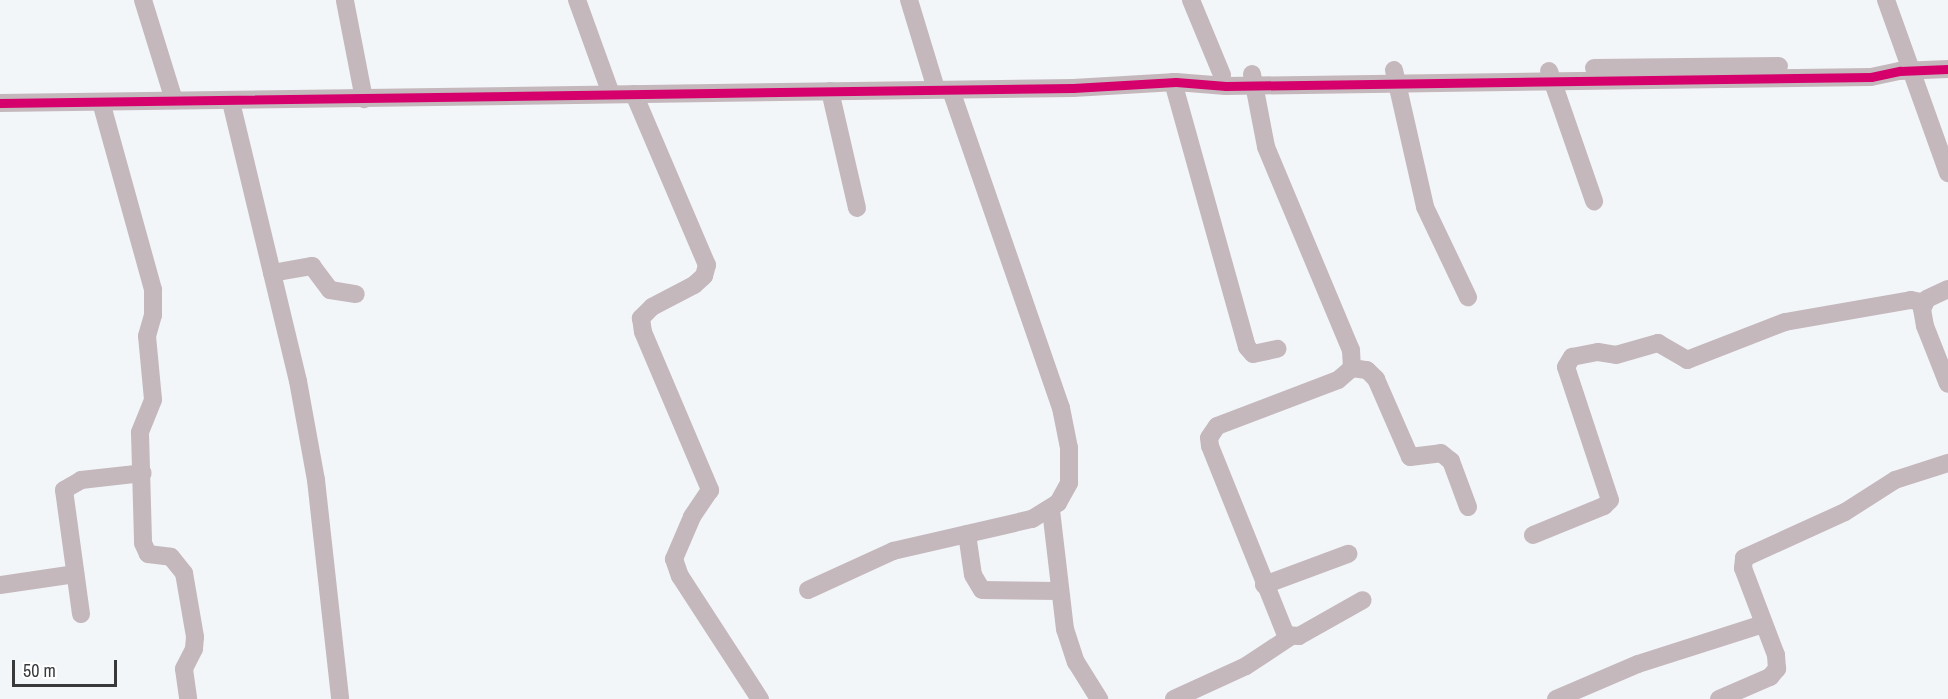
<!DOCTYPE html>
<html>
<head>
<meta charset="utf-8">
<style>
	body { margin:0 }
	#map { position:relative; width:1948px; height:699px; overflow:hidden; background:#f3f6f9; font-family:"Archivo Narrow",sans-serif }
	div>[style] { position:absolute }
	.minor>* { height:18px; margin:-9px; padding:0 9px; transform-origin:9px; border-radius:9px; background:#c4b8bd }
	.cycleway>* { height:9px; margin:-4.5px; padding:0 4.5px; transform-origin:4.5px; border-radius:4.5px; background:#d6006c }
	span { translate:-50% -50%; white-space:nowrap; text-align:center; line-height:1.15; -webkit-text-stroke:5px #fff; paint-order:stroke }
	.scale { position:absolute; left:12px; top:660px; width:105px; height:27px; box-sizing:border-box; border:3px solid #37393b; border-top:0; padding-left:8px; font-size:18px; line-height:21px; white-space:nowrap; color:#37393b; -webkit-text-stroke:4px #fff; paint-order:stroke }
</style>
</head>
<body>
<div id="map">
	<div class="minor">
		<i style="left:143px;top:0;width:105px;rotate:72.8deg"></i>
		<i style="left:577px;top:0;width:100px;rotate:70.1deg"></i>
		<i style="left:909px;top:0;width:93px;rotate:73.1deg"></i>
		<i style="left:1191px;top:0;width:81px;rotate:67.5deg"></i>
		<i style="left:1886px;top:0;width:184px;rotate:70.3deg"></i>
		<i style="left:345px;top:1px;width:100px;rotate:79deg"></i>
		<i style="left:1594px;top:68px;width:185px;rotate:-0.6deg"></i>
		<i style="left:1394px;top:70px;width:140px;rotate:77.2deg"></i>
		<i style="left:1425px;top:207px;width:100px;rotate:64.5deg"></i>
		<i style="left:1549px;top:71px;width:138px;rotate:70.9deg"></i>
		<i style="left:1252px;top:74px;width:74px;rotate:79.1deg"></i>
		<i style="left:1266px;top:147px;width:220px;rotate:67.3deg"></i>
		<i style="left:1351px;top:350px;width:18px;rotate:87deg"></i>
		<i style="left:1352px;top:368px;width:18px;rotate:139deg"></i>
		<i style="left:1338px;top:380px;width:129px;rotate:159.2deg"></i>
		<i style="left:1217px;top:426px;width:14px;rotate:124deg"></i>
		<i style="left:1209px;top:438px;width:8px;rotate:83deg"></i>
		<i style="left:1210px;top:446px;width:204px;rotate:68.1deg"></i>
		<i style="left:1286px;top:635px;width:13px;rotate:4deg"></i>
		<i style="left:1299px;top:636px;width:73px;rotate:-29.4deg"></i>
		<i style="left:1173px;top:82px;width:275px;rotate:74.4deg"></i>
		<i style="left:1247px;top:347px;width:9px;rotate:49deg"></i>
		<i style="left:1253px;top:354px;width:25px;rotate:-12deg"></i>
		<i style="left:830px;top:91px;width:120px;rotate:77deg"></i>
		<i style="left:634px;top:94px;width:186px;rotate:66.9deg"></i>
		<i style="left:707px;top:265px;width:11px;rotate:105deg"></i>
		<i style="left:704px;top:276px;width:13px;rotate:138deg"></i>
		<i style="left:694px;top:285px;width:47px;rotate:152.4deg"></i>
		<i style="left:652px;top:307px;width:16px;rotate:135deg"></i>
		<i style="left:641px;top:318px;width:14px;rotate:82deg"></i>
		<i style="left:643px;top:332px;width:172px;rotate:67deg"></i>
		<i style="left:710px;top:490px;width:32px;rotate:124deg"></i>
		<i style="left:692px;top:517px;width:46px;rotate:113.2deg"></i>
		<i style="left:674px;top:559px;width:18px;rotate:71deg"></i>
		<i style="left:680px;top:576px;width:147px;rotate:57deg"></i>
		<i style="left:101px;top:102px;width:195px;rotate:74.5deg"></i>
		<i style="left:153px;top:290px;width:25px;rotate:90deg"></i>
		<i style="left:153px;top:315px;width:22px;rotate:106deg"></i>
		<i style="left:147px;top:336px;width:64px;rotate:84.6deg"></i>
		<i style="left:153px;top:400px;width:35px;rotate:112deg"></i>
		<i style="left:140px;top:433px;width:110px;rotate:88.4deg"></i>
		<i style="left:143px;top:543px;width:12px;rotate:66deg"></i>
		<i style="left:148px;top:554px;width:23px;rotate:7deg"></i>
		<i style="left:171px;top:557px;width:21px;rotate:51deg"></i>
		<i style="left:184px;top:573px;width:65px;rotate:80.2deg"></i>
		<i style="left:195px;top:637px;width:12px;rotate:95deg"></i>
		<i style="left:194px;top:649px;width:22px;rotate:117deg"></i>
		<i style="left:184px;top:669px;width:30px;rotate:82deg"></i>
		<i style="left:231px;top:102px;width:287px;rotate:76.5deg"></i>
		<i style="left:298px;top:381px;width:101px;rotate:79.7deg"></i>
		<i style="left:316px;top:480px;width:220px;rotate:83.7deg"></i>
		<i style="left:0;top:103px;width:1073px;rotate:-0.8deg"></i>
		<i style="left:1073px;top:88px;width:103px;rotate:-3.3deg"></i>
		<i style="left:1176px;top:82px;width:50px;rotate:4.6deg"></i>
		<i style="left:1226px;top:86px;width:645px;rotate:-0.8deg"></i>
		<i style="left:1871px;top:77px;width:30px;rotate:-12deg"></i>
		<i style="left:1900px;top:71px;width:48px;rotate:-2.4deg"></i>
		<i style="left:272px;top:273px;width:41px;rotate:-9.9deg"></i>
		<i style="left:312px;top:266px;width:30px;rotate:53deg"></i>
		<i style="left:330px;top:290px;width:26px;rotate:9deg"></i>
		<i style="left:1948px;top:289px;width:23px;rotate:155deg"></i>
		<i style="left:1927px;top:299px;width:11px;rotate:117deg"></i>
		<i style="left:1922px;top:309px;width:17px;rotate:80deg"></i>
		<i style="left:1925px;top:326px;width:62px;rotate:68.4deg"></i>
		<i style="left:1352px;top:368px;width:15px;rotate:8deg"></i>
		<i style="left:1367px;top:370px;width:13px;rotate:45deg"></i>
		<i style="left:1376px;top:379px;width:85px;rotate:66.4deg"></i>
		<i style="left:1410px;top:457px;width:31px;rotate:-7deg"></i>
		<i style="left:1441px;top:453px;width:13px;rotate:39deg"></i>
		<i style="left:1451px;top:461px;width:49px;rotate:69.7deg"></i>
		<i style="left:1051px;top:510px;width:120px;rotate:83.3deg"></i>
		<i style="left:1065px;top:629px;width:35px;rotate:72deg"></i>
		<i style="left:1076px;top:662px;width:44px;rotate:58.1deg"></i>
		<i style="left:967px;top:534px;width:41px;rotate:81.7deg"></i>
		<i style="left:973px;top:575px;width:17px;rotate:59deg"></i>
		<i style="left:982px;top:590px;width:76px;rotate:0.8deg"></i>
		<i style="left:1533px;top:535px;width:77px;rotate:-22.2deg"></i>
		<i style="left:1604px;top:506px;width:8px;rotate:-45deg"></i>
		<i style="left:1610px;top:500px;width:140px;rotate:-108.3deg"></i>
		<i style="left:1566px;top:367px;width:12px;rotate:-59deg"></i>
		<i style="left:1572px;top:357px;width:26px;rotate:-11deg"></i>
		<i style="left:1598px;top:352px;width:18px;rotate:9deg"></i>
		<i style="left:1616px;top:355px;width:44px;rotate:-15.9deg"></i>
		<i style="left:1658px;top:343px;width:34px;rotate:30deg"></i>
		<i style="left:1687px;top:360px;width:105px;rotate:-21.2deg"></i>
		<i style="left:1785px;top:322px;width:128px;rotate:-9.9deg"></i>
		<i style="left:1911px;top:300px;width:14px;rotate:12deg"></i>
		<i style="left:0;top:585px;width:76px;rotate:-8.3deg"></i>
		<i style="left:1264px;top:585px;width:90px;rotate:-20.3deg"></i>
		<i style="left:808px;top:590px;width:94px;rotate:-24.6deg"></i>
		<i style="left:893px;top:551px;width:143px;rotate:-13deg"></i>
		<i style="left:1032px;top:519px;width:31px;rotate:-32deg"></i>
		<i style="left:1058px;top:503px;width:23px;rotate:-61deg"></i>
		<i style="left:1069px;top:483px;width:35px;rotate:-90deg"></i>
		<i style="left:1069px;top:448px;width:41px;rotate:-101.3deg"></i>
		<i style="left:1061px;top:408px;width:336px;rotate:-109.1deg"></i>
		<i style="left:81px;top:614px;width:125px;rotate:-97.8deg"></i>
		<i style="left:64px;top:490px;width:20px;rotate:-30deg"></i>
		<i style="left:81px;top:480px;width:62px;rotate:-6.4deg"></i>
		<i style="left:1174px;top:699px;width:79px;rotate:-24.6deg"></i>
		<i style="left:1246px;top:666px;width:53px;rotate:-33.4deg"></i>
		<i style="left:1556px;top:699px;width:89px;rotate:-23.1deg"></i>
		<i style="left:1638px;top:664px;width:131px;rotate:-17.7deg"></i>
		<i style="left:1719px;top:699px;width:56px;rotate:-23.3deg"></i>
		<i style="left:1770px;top:677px;width:11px;rotate:-49deg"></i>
		<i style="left:1777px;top:669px;width:14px;rotate:-94deg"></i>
		<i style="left:1776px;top:655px;width:93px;rotate:-110.8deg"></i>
		<i style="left:1743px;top:568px;width:10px;rotate:-84deg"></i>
		<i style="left:1744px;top:558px;width:111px;rotate:-24.5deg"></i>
		<i style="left:1845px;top:512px;width:59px;rotate:-32.6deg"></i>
		<i style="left:1895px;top:480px;width:56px;rotate:-17.8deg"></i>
	</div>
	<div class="cycleway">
		<i style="left:0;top:103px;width:1073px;rotate:-0.8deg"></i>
		<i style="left:1073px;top:88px;width:103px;rotate:-3.3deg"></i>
		<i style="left:1176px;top:82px;width:50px;rotate:4.6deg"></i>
		<i style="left:1226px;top:86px;width:645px;rotate:-0.8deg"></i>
		<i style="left:1871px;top:77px;width:30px;rotate:-12deg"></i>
		<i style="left:1900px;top:71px;width:48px;rotate:-2.4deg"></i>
	</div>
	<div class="scale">50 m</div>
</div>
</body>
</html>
